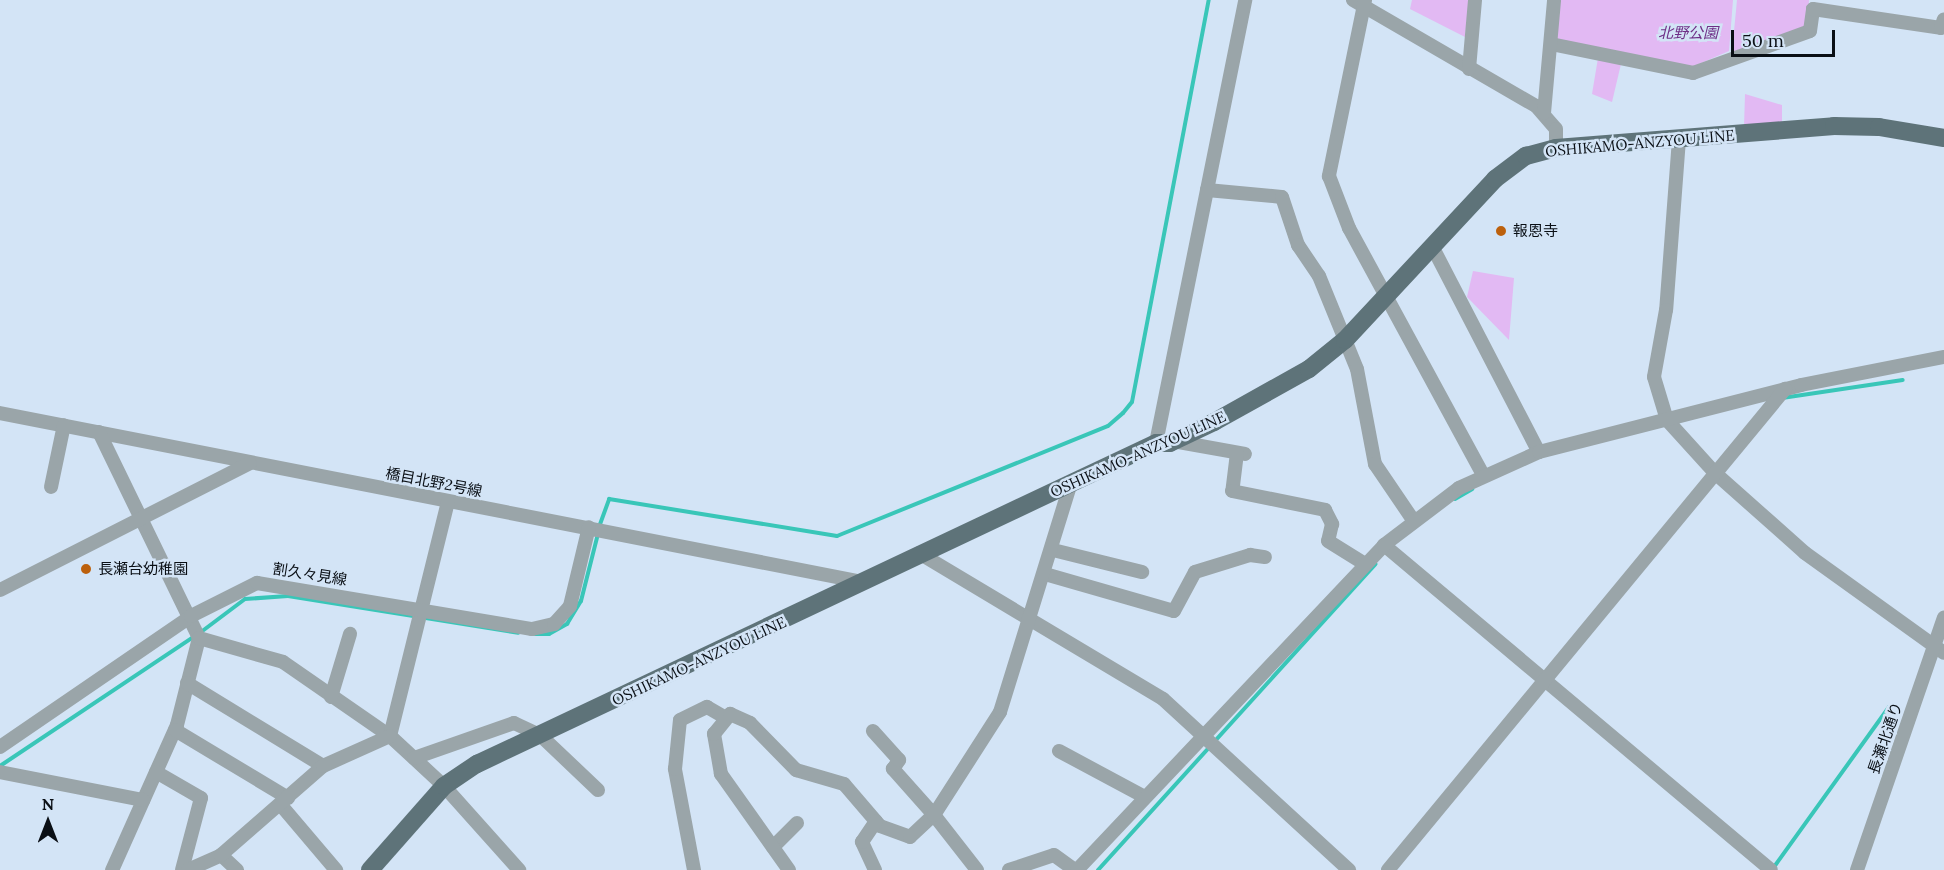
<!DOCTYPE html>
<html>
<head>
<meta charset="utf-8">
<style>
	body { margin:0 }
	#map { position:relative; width:1944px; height:870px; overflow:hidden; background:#d3e4f6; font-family:Lora,"Noto Sans JP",serif }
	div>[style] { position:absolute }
	.green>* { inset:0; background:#e2b9f3 }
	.stream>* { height:4px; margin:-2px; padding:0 2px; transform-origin:2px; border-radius:2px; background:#39c6b8 }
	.minor>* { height:14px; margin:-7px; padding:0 7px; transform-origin:7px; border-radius:7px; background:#9aa5a9 }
	.major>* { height:18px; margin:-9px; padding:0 9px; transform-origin:9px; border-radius:9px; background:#5e7379 }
	.dots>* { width:16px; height:16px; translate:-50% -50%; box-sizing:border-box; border:3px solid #d3e4f6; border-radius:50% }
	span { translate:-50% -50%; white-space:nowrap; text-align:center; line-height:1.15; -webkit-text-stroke:5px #d3e4f6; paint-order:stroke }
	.park-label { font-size:15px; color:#6e2e86; font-style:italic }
	.street-label { font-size:15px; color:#0a0f15 }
	.poi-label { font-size:15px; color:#0a0f15 }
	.left { translate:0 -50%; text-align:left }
	.north { position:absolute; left:18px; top:792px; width:60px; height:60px; -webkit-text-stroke:4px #d3e4f6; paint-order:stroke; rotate:0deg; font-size:16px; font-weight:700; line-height:24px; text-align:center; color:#0a0f15 }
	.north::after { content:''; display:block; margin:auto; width:21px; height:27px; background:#0a0f15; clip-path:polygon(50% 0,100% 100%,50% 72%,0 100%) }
	.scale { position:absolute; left:1731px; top:30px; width:104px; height:27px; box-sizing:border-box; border:3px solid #0a0f15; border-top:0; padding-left:8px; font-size:18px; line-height:21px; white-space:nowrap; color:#0a0f15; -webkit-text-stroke:4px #d3e4f6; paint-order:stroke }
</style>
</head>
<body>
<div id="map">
	<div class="green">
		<i style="clip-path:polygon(1412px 0,1469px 0,1465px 37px,1410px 9px)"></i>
		<i style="clip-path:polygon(1555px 0,1733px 0,1729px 51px,1692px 67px,1552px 38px)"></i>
		<i style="clip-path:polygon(1737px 0,1809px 0,1807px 28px,1732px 52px)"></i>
		<i style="clip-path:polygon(1598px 58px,1621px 64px,1612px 102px,1592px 94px)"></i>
		<i style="clip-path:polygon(1745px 94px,1782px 105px,1782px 124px,1744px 127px)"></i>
		<i style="clip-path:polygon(1473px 271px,1514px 278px,1509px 340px,1467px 297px)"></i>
	</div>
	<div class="stream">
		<i style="left:1782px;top:398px;width:122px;rotate:-8.5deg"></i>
		<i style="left:1455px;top:499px;width:20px;rotate:-30deg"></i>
		<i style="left:599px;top:527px;width:30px;rotate:-70deg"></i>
		<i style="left:609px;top:499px;width:231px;rotate:9.2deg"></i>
		<i style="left:837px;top:536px;width:292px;rotate:-22.1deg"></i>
		<i style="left:1108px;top:426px;width:20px;rotate:-41deg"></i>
		<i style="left:1123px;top:413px;width:14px;rotate:-51deg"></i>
		<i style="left:1132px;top:402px;width:409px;rotate:-79.2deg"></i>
		<i style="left:201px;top:632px;width:55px;rotate:-36.9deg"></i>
		<i style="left:245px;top:599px;width:43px;rotate:-4deg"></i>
		<i style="left:288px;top:596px;width:233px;rotate:9.1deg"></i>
		<i style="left:535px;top:634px;width:14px"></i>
		<i style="left:549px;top:634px;width:21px;rotate:-29deg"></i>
		<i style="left:567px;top:624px;width:27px;rotate:-59deg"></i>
		<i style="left:581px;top:601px;width:69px;rotate:-75.8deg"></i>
		<i style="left:0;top:766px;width:234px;rotate:-33.7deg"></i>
		<i style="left:1774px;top:867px;width:197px;rotate:-54.3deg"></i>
		<i style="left:1098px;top:870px;width:413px;rotate:-47.8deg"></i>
	</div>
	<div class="minor">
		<i style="left:1353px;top:0;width:211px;rotate:30.1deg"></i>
		<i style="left:1536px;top:106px;width:30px;rotate:49deg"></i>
		<i style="left:1556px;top:129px;width:19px;rotate:90deg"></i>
		<i style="left:1365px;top:0;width:180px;rotate:101.6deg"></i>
		<i style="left:1329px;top:176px;width:56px;rotate:69deg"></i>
		<i style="left:1349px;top:228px;width:281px;rotate:61.5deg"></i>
		<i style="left:1551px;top:44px;width:145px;rotate:11.5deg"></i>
		<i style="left:1693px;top:73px;width:124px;rotate:-19.7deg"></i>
		<i style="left:1810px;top:31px;width:22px;rotate:-82deg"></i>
		<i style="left:1813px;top:9px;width:129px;rotate:8.4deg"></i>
		<i style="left:1941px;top:28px;width:9px;rotate:-72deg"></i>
		<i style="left:1469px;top:69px;width:69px;rotate:-85deg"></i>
		<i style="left:1544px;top:113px;width:113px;rotate:-84.9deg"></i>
		<i style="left:1679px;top:139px;width:171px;rotate:94.3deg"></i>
		<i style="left:1666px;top:310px;width:68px;rotate:100.2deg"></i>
		<i style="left:1654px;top:377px;width:45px;rotate:73.2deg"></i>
		<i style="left:1667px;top:420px;width:72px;rotate:47.8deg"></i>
		<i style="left:1715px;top:473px;width:120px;rotate:41.6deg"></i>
		<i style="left:1805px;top:553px;width:171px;rotate:35.7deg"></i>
		<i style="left:1207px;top:190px;width:75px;rotate:5.3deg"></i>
		<i style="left:1282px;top:197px;width:51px;rotate:71.6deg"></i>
		<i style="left:1298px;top:245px;width:37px;rotate:56deg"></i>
		<i style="left:1319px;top:276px;width:100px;rotate:67.8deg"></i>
		<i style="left:1357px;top:369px;width:97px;rotate:79.3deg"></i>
		<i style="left:1375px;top:464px;width:68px;rotate:55.8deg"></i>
		<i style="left:1432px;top:246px;width:232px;rotate:62.6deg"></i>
		<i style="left:0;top:413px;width:878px;rotate:11.09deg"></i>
		<i style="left:99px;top:432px;width:229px;rotate:64.1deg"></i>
		<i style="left:199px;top:638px;width:90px;rotate:104.2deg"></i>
		<i style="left:177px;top:725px;width:159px;rotate:114.1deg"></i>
		<i style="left:1173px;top:441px;width:73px;rotate:10.2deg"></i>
		<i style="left:1156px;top:443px;width:452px;rotate:-78.6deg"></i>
		<i style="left:1237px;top:453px;width:38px;rotate:97deg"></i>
		<i style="left:1232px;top:491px;width:95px;rotate:11.5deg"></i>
		<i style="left:1325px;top:510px;width:16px;rotate:63deg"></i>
		<i style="left:1332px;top:524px;width:17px;rotate:103deg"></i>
		<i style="left:1328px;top:541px;width:44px;rotate:31.9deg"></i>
		<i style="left:51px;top:487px;width:63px;rotate:-78.2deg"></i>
		<i style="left:1384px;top:545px;width:505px;rotate:40.02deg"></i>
		<i style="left:1053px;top:550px;width:92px;rotate:13.9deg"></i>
		<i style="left:919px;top:553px;width:284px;rotate:30.9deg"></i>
		<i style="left:1163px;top:699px;width:253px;rotate:42.6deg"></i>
		<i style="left:1045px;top:574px;width:134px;rotate:16deg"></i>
		<i style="left:1174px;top:611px;width:44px;rotate:-61.7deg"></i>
		<i style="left:1195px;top:572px;width:58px;rotate:-17.2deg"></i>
		<i style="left:1250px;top:555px;width:15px;rotate:8deg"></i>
		<i style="left:0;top:590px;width:280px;rotate:-26.9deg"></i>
		<i style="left:199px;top:638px;width:87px;rotate:15.9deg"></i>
		<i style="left:283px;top:662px;width:130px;rotate:34.7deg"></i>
		<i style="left:390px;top:736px;width:74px;rotate:42.8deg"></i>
		<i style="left:444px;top:786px;width:113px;rotate:48.2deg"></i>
		<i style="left:187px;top:683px;width:159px;rotate:31.4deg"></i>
		<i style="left:331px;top:697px;width:66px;rotate:-73.2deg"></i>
		<i style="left:175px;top:730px;width:132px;rotate:31deg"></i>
		<i style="left:390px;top:736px;width:241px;rotate:-76.1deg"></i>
		<i style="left:0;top:747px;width:232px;rotate:-34.4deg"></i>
		<i style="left:191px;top:616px;width:74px;rotate:-26.6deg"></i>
		<i style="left:257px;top:583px;width:279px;rotate:9.5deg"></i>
		<i style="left:532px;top:629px;width:23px;rotate:-13deg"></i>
		<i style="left:554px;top:624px;width:24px;rotate:-48deg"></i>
		<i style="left:570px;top:606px;width:81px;rotate:-76.5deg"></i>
		<i style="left:1059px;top:751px;width:95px;rotate:28.2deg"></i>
		<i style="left:414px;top:758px;width:106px;rotate:-19.3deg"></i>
		<i style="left:514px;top:723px;width:29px;rotate:25deg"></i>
		<i style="left:540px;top:735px;width:80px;rotate:43.5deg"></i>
		<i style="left:0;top:772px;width:146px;rotate:11.1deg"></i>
		<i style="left:156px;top:772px;width:52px;rotate:30deg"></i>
		<i style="left:201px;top:798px;width:74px;rotate:104.8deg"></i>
		<i style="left:280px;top:804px;width:87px;rotate:49.7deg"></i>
		<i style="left:773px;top:847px;width:34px;rotate:-45deg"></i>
		<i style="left:221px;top:855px;width:22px;rotate:43deg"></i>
		<i style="left:188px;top:870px;width:36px;rotate:-24deg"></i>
		<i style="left:221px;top:855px;width:135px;rotate:-41.1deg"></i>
		<i style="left:323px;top:766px;width:73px;rotate:-24.1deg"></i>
		<i style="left:694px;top:870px;width:103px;rotate:-100.7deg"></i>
		<i style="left:675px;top:769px;width:49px;rotate:-84.2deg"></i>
		<i style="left:680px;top:720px;width:30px;rotate:-26deg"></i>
		<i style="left:707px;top:707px;width:22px;rotate:30deg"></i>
		<i style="left:789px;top:870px;width:118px;rotate:-125.3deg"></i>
		<i style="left:721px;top:774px;width:41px;rotate:-99.9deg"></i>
		<i style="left:714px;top:734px;width:26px;rotate:-51deg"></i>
		<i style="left:730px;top:714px;width:22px;rotate:24deg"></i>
		<i style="left:750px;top:723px;width:66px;rotate:45.6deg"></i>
		<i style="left:796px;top:770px;width:50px;rotate:16.3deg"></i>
		<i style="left:844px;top:784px;width:55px;rotate:49.4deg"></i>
		<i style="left:880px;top:826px;width:32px;rotate:20deg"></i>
		<i style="left:910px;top:837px;width:33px;rotate:-43deg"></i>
		<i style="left:934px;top:815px;width:62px;rotate:-131.7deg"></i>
		<i style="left:893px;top:769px;width:11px;rotate:-56deg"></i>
		<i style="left:899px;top:760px;width:39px;rotate:-132deg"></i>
		<i style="left:875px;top:870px;width:31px;rotate:-115deg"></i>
		<i style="left:862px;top:842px;width:25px;rotate:-56deg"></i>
		<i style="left:977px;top:870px;width:70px;rotate:-128deg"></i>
		<i style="left:934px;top:815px;width:122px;rotate:-57.3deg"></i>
		<i style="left:1000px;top:712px;width:240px;rotate:-72.8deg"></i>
		<i style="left:1009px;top:870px;width:47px;rotate:-18.4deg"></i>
		<i style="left:1054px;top:855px;width:26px;rotate:36deg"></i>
		<i style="left:1077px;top:870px;width:447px;rotate:-46.6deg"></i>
		<i style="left:1384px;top:545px;width:94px;rotate:-37.2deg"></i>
		<i style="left:1459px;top:488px;width:88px;rotate:-24.2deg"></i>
		<i style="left:1539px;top:452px;width:270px;rotate:-14.3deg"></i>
		<i style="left:1801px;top:385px;width:146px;rotate:-11.1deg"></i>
		<i style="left:1388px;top:870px;width:624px;rotate:-50.46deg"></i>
		<i style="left:1857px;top:870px;width:267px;rotate:-71deg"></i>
	</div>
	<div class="major">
		<i style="left:370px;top:870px;width:112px;rotate:-48.6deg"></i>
		<i style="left:444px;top:786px;width:40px;rotate:-34deg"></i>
		<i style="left:477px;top:764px;width:751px;rotate:-25.3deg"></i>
		<i style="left:1156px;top:443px;width:14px"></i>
		<i style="left:1170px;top:443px;width:49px;rotate:-25.5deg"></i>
		<i style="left:1214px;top:422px;width:109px;rotate:-29.2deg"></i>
		<i style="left:1309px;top:369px;width:46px;rotate:-38.9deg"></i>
		<i style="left:1345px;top:340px;width:220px;rotate:-47deg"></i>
		<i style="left:1495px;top:179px;width:39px;rotate:-37deg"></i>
		<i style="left:1526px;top:156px;width:31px;rotate:-15deg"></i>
		<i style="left:1556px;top:148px;width:279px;rotate:-4.5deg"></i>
		<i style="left:1834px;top:126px;width:45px;rotate:1.3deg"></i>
		<i style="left:1879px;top:127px;width:66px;rotate:9.6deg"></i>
	</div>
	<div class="dots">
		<i style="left:1501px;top:231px;background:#bc600c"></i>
		<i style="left:86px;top:569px;background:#bc600c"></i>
	</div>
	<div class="park-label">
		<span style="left:1688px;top:33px">北野公園</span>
	</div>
	<div class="street-label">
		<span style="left:1640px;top:143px;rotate:-5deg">OSHIKAMO-ANZYOU LINE</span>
		<span style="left:1138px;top:454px;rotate:-24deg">OSHIKAMO-ANZYOU LINE</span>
		<span style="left:434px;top:482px;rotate:11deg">橋目北野2号線</span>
		<span style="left:310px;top:574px;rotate:9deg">割久々見線</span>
		<span style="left:699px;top:661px;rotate:-25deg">OSHIKAMO-ANZYOU LINE</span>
		<span style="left:1885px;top:738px;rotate:-71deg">長瀬北通り</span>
	</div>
	<div class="poi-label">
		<span class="left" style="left:1513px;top:231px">報恩寺</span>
		<span class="left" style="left:98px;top:569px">長瀬台幼稚園</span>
	</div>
	<div class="north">N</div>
	<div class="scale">50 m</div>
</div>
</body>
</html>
